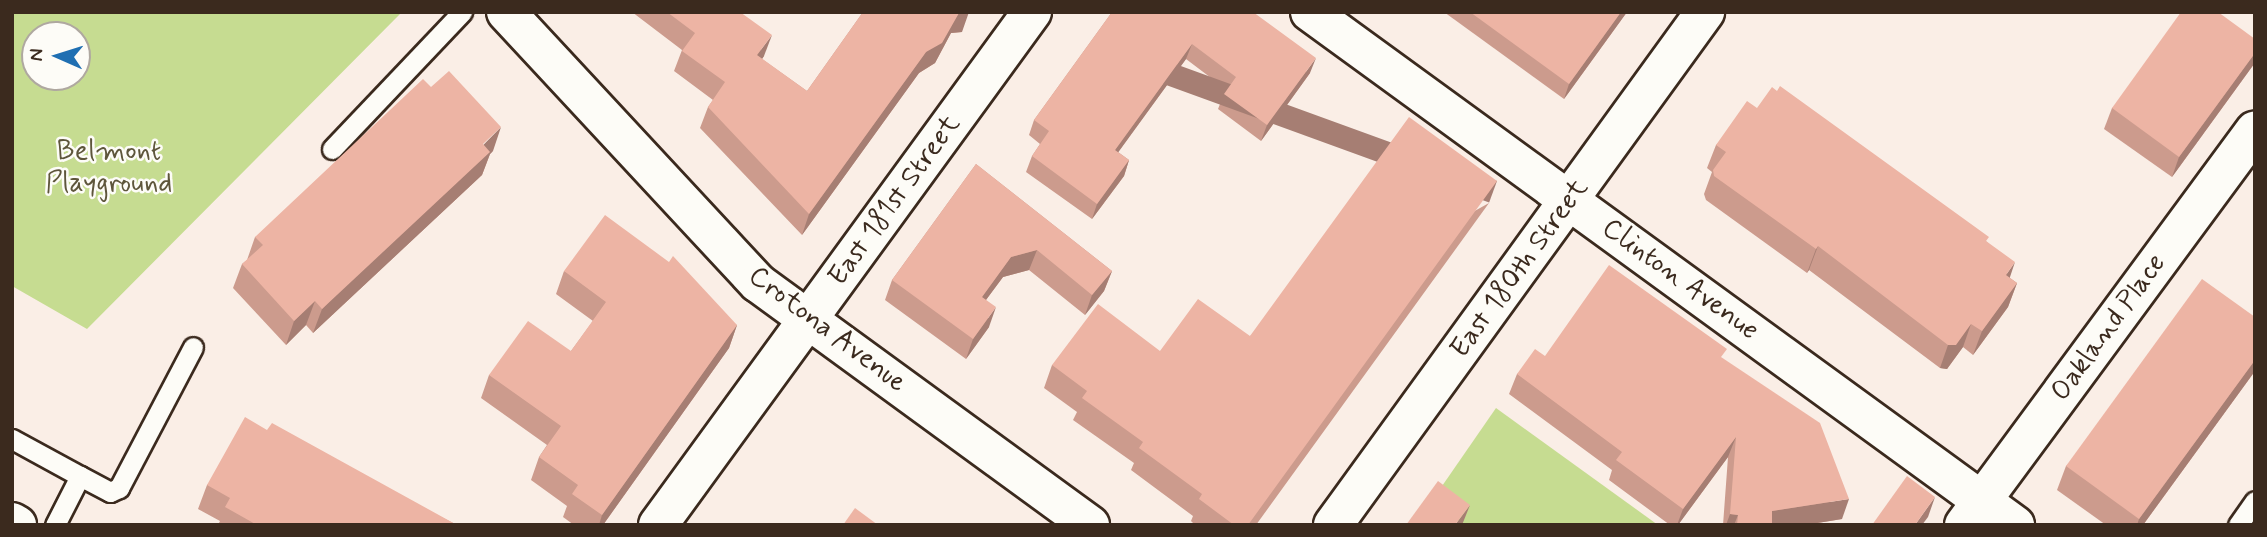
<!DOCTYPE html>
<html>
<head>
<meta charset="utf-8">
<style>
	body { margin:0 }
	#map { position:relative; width:2267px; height:537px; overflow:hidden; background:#faeee6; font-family:Mynerve,sans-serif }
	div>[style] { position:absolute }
	.green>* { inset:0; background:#c6dc91 }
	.roads { filter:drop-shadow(2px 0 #3b2a1e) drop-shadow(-2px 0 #3b2a1e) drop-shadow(0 2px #3b2a1e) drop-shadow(0 -2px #3b2a1e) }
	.lane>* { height:19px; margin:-9.5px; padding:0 9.5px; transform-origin:9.5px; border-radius:9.5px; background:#fdfcf7 }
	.street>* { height:38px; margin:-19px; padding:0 19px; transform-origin:19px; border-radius:19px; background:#fdfcf7 }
	.secondary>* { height:38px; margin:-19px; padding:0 19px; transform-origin:19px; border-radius:19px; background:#fdfcf7 }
	.wall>* { inset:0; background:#cc9b8d }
	.shaded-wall>* { inset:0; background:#a67e73; transform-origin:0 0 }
	.building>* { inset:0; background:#edb4a4 }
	span { translate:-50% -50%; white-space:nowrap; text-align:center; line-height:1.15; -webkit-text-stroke:5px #fdfcf7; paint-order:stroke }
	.park-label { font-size:28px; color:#5e563b }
	.street-label { font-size:28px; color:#3b2a1e }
	.frame { position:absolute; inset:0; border:14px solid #3b2a1e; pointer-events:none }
	.north { position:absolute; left:21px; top:21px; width:70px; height:70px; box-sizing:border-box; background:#fdfcf7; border:2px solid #afa8a0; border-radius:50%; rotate:273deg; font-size:19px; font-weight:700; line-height:28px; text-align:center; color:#3b2a1e }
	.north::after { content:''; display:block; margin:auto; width:24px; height:32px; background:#1f6fb2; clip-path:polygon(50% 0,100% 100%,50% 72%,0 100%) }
</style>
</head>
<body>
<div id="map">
	<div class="green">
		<i style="clip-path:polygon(evenodd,12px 12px,402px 12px,87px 329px,12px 286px,12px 12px,35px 35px,77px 35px,77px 77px,35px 77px,35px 35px)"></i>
		<i style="clip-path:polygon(1496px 408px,1658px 525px,1462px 525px,1431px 502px)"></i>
	</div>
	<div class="roads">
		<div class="lane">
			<i style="left:332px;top:149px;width:189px;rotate:-46.5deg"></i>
			<i style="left:12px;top:439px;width:77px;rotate:28.6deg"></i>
			<i style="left:55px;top:525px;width:55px;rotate:-63deg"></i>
			<i style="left:80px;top:476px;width:34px;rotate:28deg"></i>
			<i style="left:110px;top:492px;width:10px;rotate:-24deg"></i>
			<i style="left:119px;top:488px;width:159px;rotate:-62.3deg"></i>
			<i style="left:2238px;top:525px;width:29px;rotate:-55deg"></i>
		</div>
		<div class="street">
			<i style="left:1310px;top:12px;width:872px;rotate:36.04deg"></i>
			<i style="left:12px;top:522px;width:6px;rotate:31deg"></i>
			<i style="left:658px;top:525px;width:635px;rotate:-53.91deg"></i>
			<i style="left:1964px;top:525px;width:490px;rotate:-53.6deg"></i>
		</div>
		<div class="secondary">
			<i style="left:506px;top:12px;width:370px;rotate:47.1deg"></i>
			<i style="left:758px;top:283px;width:411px;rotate:36.1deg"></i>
			<i style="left:1333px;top:525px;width:634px;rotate:-54.05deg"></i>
		</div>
	</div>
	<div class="wall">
		<i style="clip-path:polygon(632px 12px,740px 12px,764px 56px,762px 59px,807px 91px,863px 12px,962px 32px,951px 33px,935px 63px,919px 73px,802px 235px,700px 128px,708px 107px,713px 100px,674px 71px,682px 50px)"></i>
		<i style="clip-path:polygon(1112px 12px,1310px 73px,1261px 141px,1218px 109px,1224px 94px,1227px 90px,1186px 59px,1118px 152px,1129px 160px,1124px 176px,1092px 219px,1026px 172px,1032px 156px,1040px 144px,1029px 135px,1034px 120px)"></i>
		<i style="clip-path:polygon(1444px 12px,1627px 12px,1564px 99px)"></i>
		<i style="clip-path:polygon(2255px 39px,2255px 61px,2254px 64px,2172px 177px,2104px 129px,2112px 108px)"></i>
		<i style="clip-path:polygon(1757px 108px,1987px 242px,2010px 278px,2017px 283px,2008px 307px,1973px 355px,1963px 347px,1947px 369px,1940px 368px,1809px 270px,1807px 273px,1706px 200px,1704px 194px,1712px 172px,1707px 168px,1716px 145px)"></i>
		<i style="clip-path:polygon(493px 151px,490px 154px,482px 175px,313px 333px,306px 325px,286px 345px,233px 288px,242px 264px,247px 260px,255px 237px)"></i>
		<i style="clip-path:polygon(976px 164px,1112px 271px,1104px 291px,1085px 315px,1029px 270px,1003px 277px,986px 300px,989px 327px,966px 359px,885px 300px,892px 280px)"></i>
		<i style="clip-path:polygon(1489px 203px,1256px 525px,1195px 525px,1191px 521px,1193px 516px,1131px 470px,1134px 463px,1073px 420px,1077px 412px,1044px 388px,1052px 365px,1160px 351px,1250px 336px)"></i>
		<i style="clip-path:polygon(564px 271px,737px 325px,729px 348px,603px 525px,574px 525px,563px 517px,567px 506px,531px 480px,539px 457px,547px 445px,481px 398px,489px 375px,571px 351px,593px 321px,556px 294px)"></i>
		<i style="clip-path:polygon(2255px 317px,2255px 371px,2143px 525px,2106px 525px,2057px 490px,2066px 466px)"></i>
		<i style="clip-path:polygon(1545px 356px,1723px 359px,1842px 519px,1805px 525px,1723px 525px,1728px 457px,1678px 525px,1670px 525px,1609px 480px,1612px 470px,1509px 394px,1517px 374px)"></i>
		<i style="clip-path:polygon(267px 430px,457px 525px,218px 525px,220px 521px,198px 509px,207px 485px)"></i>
	</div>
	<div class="shaded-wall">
		<i style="clip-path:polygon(969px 12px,962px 32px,951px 33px,935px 63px,919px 73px,802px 235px,809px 214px,926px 52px,959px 13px)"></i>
		<i style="clip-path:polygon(1621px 12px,1627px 12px,1564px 99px,1569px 84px)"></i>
		<i style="clip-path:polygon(772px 35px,764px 56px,750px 76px,757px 55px)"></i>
		<i style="clip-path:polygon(1192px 44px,1186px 59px,1109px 165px,1115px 150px)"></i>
		<i style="clip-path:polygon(2255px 53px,2254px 64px,2172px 177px,2179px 157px)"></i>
		<i style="clip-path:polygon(1316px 58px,1310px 73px,1261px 141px,1267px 125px)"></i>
		<i style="clip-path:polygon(501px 127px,493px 151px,490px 154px,482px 175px,313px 333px,322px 309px)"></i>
		<i style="clip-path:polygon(1129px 160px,1124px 176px,1092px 219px,1097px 204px)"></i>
		<i style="left:1497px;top:181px;width:23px;height:425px;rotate:110deg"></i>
		<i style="clip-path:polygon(1818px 246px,1809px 270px,1807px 273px,1816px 249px)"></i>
		<i style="clip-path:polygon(1037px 250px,1029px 270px,1003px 277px,974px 316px,982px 297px,1011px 257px)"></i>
		<i style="clip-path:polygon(2015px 262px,2007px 286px,2006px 275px)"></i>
		<i style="clip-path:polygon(1112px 271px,1104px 291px,1085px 315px,1092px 295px)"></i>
		<i style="clip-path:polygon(2017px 283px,2008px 307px,1973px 355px,1982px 331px)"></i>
		<i style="clip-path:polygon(315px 301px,306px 325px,286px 345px,294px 321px)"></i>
		<i style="clip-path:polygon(996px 307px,989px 327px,966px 359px,973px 339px)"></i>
		<i style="clip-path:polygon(1971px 324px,1963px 347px,1947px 369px,1940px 368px,1948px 345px)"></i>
		<i style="clip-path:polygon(737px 325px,729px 348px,603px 525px,599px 525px,602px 515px)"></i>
		<i style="clip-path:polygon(2255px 360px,2255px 371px,2143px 525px,2137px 525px,2139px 519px)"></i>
		<i style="clip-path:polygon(1736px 437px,1728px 457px,1678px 525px,1677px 525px,1683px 509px)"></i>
		<i style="clip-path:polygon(1935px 497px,1928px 517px,1922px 525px,1915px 525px)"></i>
		<i style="clip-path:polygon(1849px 499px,1842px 519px,1805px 525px,1767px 525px,1772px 511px)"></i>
		<i style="clip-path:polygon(1470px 505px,1462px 525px,1455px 525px)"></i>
		<i style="clip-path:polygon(1730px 514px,1738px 515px,1734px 525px,1726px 525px)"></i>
	</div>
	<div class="building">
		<i style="clip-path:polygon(667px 12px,740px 12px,772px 35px,757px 55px,807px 91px,863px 12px,961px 12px,959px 13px,942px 43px,926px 52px,809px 214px,708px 107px,725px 82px,682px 51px,695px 33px)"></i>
		<i style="clip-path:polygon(1112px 12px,1253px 12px,1316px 58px,1267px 125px,1224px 94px,1236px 77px,1192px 44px,1115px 150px,1129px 160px,1097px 204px,1032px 156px,1049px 131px,1034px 120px)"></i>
		<i style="clip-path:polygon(1470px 12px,1621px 12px,1569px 84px)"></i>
		<i style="clip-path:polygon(2181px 12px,2218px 12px,2255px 39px,2255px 53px,2179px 157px,2112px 108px)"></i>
		<i style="clip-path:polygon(449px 71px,501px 127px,483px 144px,490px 152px,322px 309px,315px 301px,294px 321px,242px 264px,263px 245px,255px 237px,423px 79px,431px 87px)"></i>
		<i style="clip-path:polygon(1780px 86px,1989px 237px,1986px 241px,2015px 262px,2006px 275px,2017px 283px,1982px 331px,1971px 324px,1956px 345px,1948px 345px,1818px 246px,1816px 249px,1714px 176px,1713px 170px,1726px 152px,1716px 145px,1747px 101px,1757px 108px,1772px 87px,1777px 91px)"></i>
		<i style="clip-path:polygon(1409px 117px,1497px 181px,1248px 525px,1234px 525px,1199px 499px,1202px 494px,1139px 448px,1143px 442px,1082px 398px,1087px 391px,1052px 365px,1098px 304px,1160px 351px,1198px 299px,1250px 336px)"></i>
		<i style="clip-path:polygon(976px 164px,1112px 271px,1092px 295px,1037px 250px,1011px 257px,982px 297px,996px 307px,973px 339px,892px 280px)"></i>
		<i style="clip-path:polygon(605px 215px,669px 262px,673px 256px,737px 325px,602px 515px,572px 494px,578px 485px,539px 457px,561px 426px,489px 375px,528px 321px,571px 351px,606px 302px,564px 271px)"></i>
		<i style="clip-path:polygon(1609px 265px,1727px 349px,1721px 357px,1820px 423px,1849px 499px,1772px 511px,1772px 525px,1737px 525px,1738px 515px,1730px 514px,1736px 437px,1683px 509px,1616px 460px,1622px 452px,1517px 374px,1535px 349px,1545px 356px)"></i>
		<i style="clip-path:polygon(2202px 279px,2255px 317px,2255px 360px,2139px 519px,2066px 466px)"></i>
		<i style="clip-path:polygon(245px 417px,267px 430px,272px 423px,457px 525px,257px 525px,225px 507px,230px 498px,207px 485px)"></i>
		<i style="clip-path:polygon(1907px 476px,1935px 497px,1915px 525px,1872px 525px)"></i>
		<i style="clip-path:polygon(1438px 481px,1470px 505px,1455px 525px,1406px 525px)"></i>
		<i style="clip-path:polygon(855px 508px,878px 525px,843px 525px)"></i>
	</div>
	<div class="park-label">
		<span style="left:109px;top:168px">Belmont<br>Playground</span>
	</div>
	<div class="street-label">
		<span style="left:895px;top:201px;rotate:-54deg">East 181st Street</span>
		<span style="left:1520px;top:269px;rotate:-54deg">East 180th Street</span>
		<span style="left:1680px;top:280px;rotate:36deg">Clinton Avenue</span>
		<span style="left:2109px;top:328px;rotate:-54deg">Oakland Place</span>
		<span style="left:827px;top:330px;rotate:37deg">Crotona Avenue</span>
	</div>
	<div class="frame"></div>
	<div class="north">N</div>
</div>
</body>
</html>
